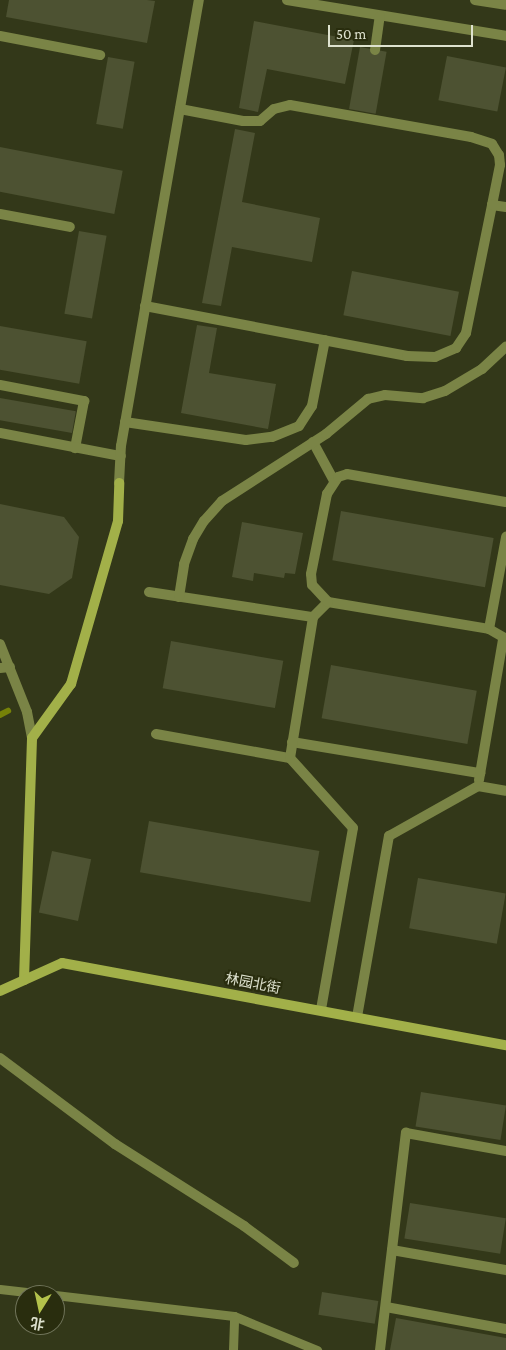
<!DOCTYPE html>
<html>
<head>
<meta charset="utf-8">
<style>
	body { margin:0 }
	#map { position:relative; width:506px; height:1350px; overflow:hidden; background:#333819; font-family:"Crimson Pro","Noto Sans SC",serif }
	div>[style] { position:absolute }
	.stream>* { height:5.5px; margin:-2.75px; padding:0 2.75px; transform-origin:2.75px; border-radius:2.75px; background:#768208 }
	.building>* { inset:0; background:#4d5232; transform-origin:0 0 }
	.lane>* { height:9px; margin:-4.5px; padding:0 4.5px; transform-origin:4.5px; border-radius:4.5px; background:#7a8446 }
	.street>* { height:10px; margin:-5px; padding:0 5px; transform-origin:5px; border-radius:5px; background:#7a8446 }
	.secondary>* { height:10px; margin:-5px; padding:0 5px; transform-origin:5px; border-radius:5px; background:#a2b049 }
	span { translate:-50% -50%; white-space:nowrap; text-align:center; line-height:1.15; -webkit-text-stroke:4px #292d0e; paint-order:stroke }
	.street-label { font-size:14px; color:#dee2cf }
	.north { position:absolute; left:15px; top:1285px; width:50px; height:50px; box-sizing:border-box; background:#292d0e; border:1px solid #71755b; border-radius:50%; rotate:190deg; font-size:14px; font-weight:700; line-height:20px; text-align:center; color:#dee2cf }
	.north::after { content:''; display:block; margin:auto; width:18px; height:22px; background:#b3c24b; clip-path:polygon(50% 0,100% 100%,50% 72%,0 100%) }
	.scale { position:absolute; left:328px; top:25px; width:145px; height:22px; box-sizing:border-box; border:2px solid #dee2cf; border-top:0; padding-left:6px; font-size:15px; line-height:18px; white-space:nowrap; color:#dee2cf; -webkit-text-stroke:4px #292d0e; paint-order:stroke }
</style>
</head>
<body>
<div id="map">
	<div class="stream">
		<i style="left:0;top:715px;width:9px;rotate:-27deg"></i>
	</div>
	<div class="building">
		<i style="clip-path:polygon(9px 0,147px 0,155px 1px,147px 43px,6px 17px)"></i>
		<i style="clip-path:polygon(254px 21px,354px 40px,345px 84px,267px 69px,258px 112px,239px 108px)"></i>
		<i style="left:360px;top:47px;width:27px;height:63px;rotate:10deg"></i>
		<i style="left:447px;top:56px;width:60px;height:45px;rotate:11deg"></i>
		<i style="left:108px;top:57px;width:27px;height:68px;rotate:10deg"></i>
		<i style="clip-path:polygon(235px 129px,255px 133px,242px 202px,320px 218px,312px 262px,232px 247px,221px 306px,202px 303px)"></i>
		<i style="left:0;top:147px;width:125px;height:44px;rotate:11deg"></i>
		<i style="left:79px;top:231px;width:28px;height:84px;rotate:10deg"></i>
		<i style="left:352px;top:271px;width:109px;height:45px;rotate:11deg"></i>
		<i style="clip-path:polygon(197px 325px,217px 328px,209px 373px,276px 384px,268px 429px,181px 413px)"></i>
		<i style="left:0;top:326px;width:88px;height:43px;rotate:10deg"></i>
		<i style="left:0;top:398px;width:77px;height:22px;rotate:10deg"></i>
		<i style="clip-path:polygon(0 504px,64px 517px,79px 537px,72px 578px,49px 594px,0 585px)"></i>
		<i style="left:341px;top:511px;width:155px;height:50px;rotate:10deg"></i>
		<i style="clip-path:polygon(242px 522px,303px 533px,295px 574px,285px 573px,284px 578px,254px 573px,253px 581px,232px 577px)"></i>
		<i style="left:171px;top:641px;width:114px;height:48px;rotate:10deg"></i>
		<i style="left:331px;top:665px;width:148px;height:54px;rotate:10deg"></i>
		<i style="left:149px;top:821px;width:173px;height:52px;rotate:10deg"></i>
		<i style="left:52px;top:851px;width:40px;height:63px;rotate:12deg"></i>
		<i style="left:418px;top:878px;width:89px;height:51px;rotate:10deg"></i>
		<i style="left:421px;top:1092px;width:86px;height:35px;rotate:9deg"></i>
		<i style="left:410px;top:1203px;width:97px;height:36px;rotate:9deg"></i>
		<i style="left:322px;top:1292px;width:57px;height:23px;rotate:9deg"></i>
		<i style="clip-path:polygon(396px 1318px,506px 1338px,506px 1350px,390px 1350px)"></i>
	</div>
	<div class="lane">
		<i style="left:0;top:1289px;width:53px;rotate:6.5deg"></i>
		<i style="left:55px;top:1295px;width:180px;rotate:6.7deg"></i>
		<i style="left:234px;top:1316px;width:90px;rotate:22.3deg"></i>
		<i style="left:233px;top:1350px;width:34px;rotate:-88deg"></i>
	</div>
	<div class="street">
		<i style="left:287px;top:0;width:222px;rotate:9.3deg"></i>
		<i style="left:475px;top:0;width:31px;rotate:9deg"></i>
		<i style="left:0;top:36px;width:102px;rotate:10.8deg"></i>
		<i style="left:375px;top:50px;width:34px;rotate:-82deg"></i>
		<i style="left:180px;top:109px;width:64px;rotate:10.8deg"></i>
		<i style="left:243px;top:121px;width:17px"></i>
		<i style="left:260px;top:121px;width:18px;rotate:-41deg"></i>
		<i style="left:274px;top:109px;width:16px;rotate:-14deg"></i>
		<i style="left:290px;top:105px;width:184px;rotate:10deg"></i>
		<i style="left:471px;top:137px;width:22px;rotate:18deg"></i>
		<i style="left:492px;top:144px;width:13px;rotate:58deg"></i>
		<i style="left:499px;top:155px;width:10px;rotate:84deg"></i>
		<i style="left:500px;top:165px;width:41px;rotate:101.3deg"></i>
		<i style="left:0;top:214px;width:71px;rotate:10.5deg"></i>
		<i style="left:145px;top:306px;width:267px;rotate:10.8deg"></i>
		<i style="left:407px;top:356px;width:28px;rotate:2deg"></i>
		<i style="left:435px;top:357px;width:23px;rotate:-23deg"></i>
		<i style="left:456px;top:348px;width:18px;rotate:-56deg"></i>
		<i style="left:466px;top:333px;width:131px;rotate:-78.5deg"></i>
		<i style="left:492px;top:205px;width:14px;rotate:8deg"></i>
		<i style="left:0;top:385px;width:86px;rotate:10.8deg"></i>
		<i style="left:84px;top:401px;width:48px;rotate:100.8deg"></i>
		<i style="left:125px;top:422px;width:122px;rotate:8.5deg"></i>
		<i style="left:246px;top:440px;width:26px;rotate:-7deg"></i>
		<i style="left:272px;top:437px;width:29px;rotate:-22deg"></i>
		<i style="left:299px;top:426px;width:24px;rotate:-57deg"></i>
		<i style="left:312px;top:406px;width:67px;rotate:-78.9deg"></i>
		<i style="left:0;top:433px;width:123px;rotate:10.8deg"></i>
		<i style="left:313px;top:442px;width:44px;rotate:61.7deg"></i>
		<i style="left:119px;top:483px;width:37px;rotate:-87deg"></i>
		<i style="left:121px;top:446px;width:453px;rotate:-80.1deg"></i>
		<i style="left:149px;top:592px;width:166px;rotate:8.7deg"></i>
		<i style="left:313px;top:617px;width:21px;rotate:-45deg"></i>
		<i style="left:328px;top:602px;width:163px;rotate:9.5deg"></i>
		<i style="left:489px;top:629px;width:20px;rotate:30deg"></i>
		<i style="left:179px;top:597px;width:33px;rotate:-81deg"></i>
		<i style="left:184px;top:564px;width:27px;rotate:-70deg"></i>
		<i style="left:193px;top:539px;width:21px;rotate:-59deg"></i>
		<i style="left:204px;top:521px;width:27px;rotate:-48deg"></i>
		<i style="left:222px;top:501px;width:124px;rotate:-32.8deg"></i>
		<i style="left:326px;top:434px;width:55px;rotate:-39.8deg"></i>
		<i style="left:368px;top:399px;width:17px;rotate:-13deg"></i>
		<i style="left:385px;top:395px;width:38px;rotate:5deg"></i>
		<i style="left:423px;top:398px;width:23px;rotate:-18deg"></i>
		<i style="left:445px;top:391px;width:43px;rotate:-30.7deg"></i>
		<i style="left:482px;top:369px;width:33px;rotate:-43deg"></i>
		<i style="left:328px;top:602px;width:23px;rotate:-133deg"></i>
		<i style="left:312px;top:585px;width:11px;rotate:-95deg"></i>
		<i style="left:311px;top:574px;width:82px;rotate:-78.7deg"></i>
		<i style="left:327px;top:494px;width:20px;rotate:-57deg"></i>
		<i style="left:338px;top:477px;width:9px;rotate:-18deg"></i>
		<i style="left:347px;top:474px;width:161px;rotate:10deg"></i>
		<i style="left:489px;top:629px;width:94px;rotate:-79.5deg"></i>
		<i style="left:0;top:644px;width:73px;rotate:68.3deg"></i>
		<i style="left:27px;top:712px;width:26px;rotate:79deg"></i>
		<i style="left:0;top:668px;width:10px;rotate:-6deg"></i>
		<i style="left:156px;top:734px;width:136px;rotate:10.2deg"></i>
		<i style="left:290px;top:758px;width:94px;rotate:48deg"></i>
		<i style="left:353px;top:828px;width:185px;rotate:100deg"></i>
		<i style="left:292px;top:742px;width:191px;rotate:9.4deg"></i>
		<i style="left:290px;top:758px;width:143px;rotate:-80.7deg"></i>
		<i style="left:479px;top:780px;width:143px;rotate:-80.3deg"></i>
		<i style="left:357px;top:1017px;width:184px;rotate:-80deg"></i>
		<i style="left:389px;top:836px;width:102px;rotate:-29.3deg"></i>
		<i style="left:478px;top:786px;width:28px;rotate:10deg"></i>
		<i style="left:0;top:1058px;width:144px;rotate:36.8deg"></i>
		<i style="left:115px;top:1144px;width:153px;rotate:32.4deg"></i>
		<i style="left:244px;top:1226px;width:62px;rotate:36.5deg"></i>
		<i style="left:392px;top:1250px;width:116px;rotate:10deg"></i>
		<i style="left:386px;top:1307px;width:122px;rotate:10.4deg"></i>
		<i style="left:380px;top:1350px;width:219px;rotate:-83.2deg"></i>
		<i style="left:406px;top:1133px;width:102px;rotate:10.2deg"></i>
	</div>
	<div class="secondary">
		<i style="left:24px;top:980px;width:242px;rotate:-88.1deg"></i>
		<i style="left:32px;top:738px;width:67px;rotate:-54.2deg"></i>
		<i style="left:71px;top:684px;width:170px;rotate:-73.9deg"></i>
		<i style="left:118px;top:521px;width:38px;rotate:-88deg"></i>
		<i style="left:0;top:991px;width:68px;rotate:-24.3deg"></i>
		<i style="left:62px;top:963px;width:452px;rotate:10.5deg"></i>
	</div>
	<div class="street-label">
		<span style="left:253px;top:983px;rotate:11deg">林园北街</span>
	</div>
	<div class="north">北</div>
	<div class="scale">50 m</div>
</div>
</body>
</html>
